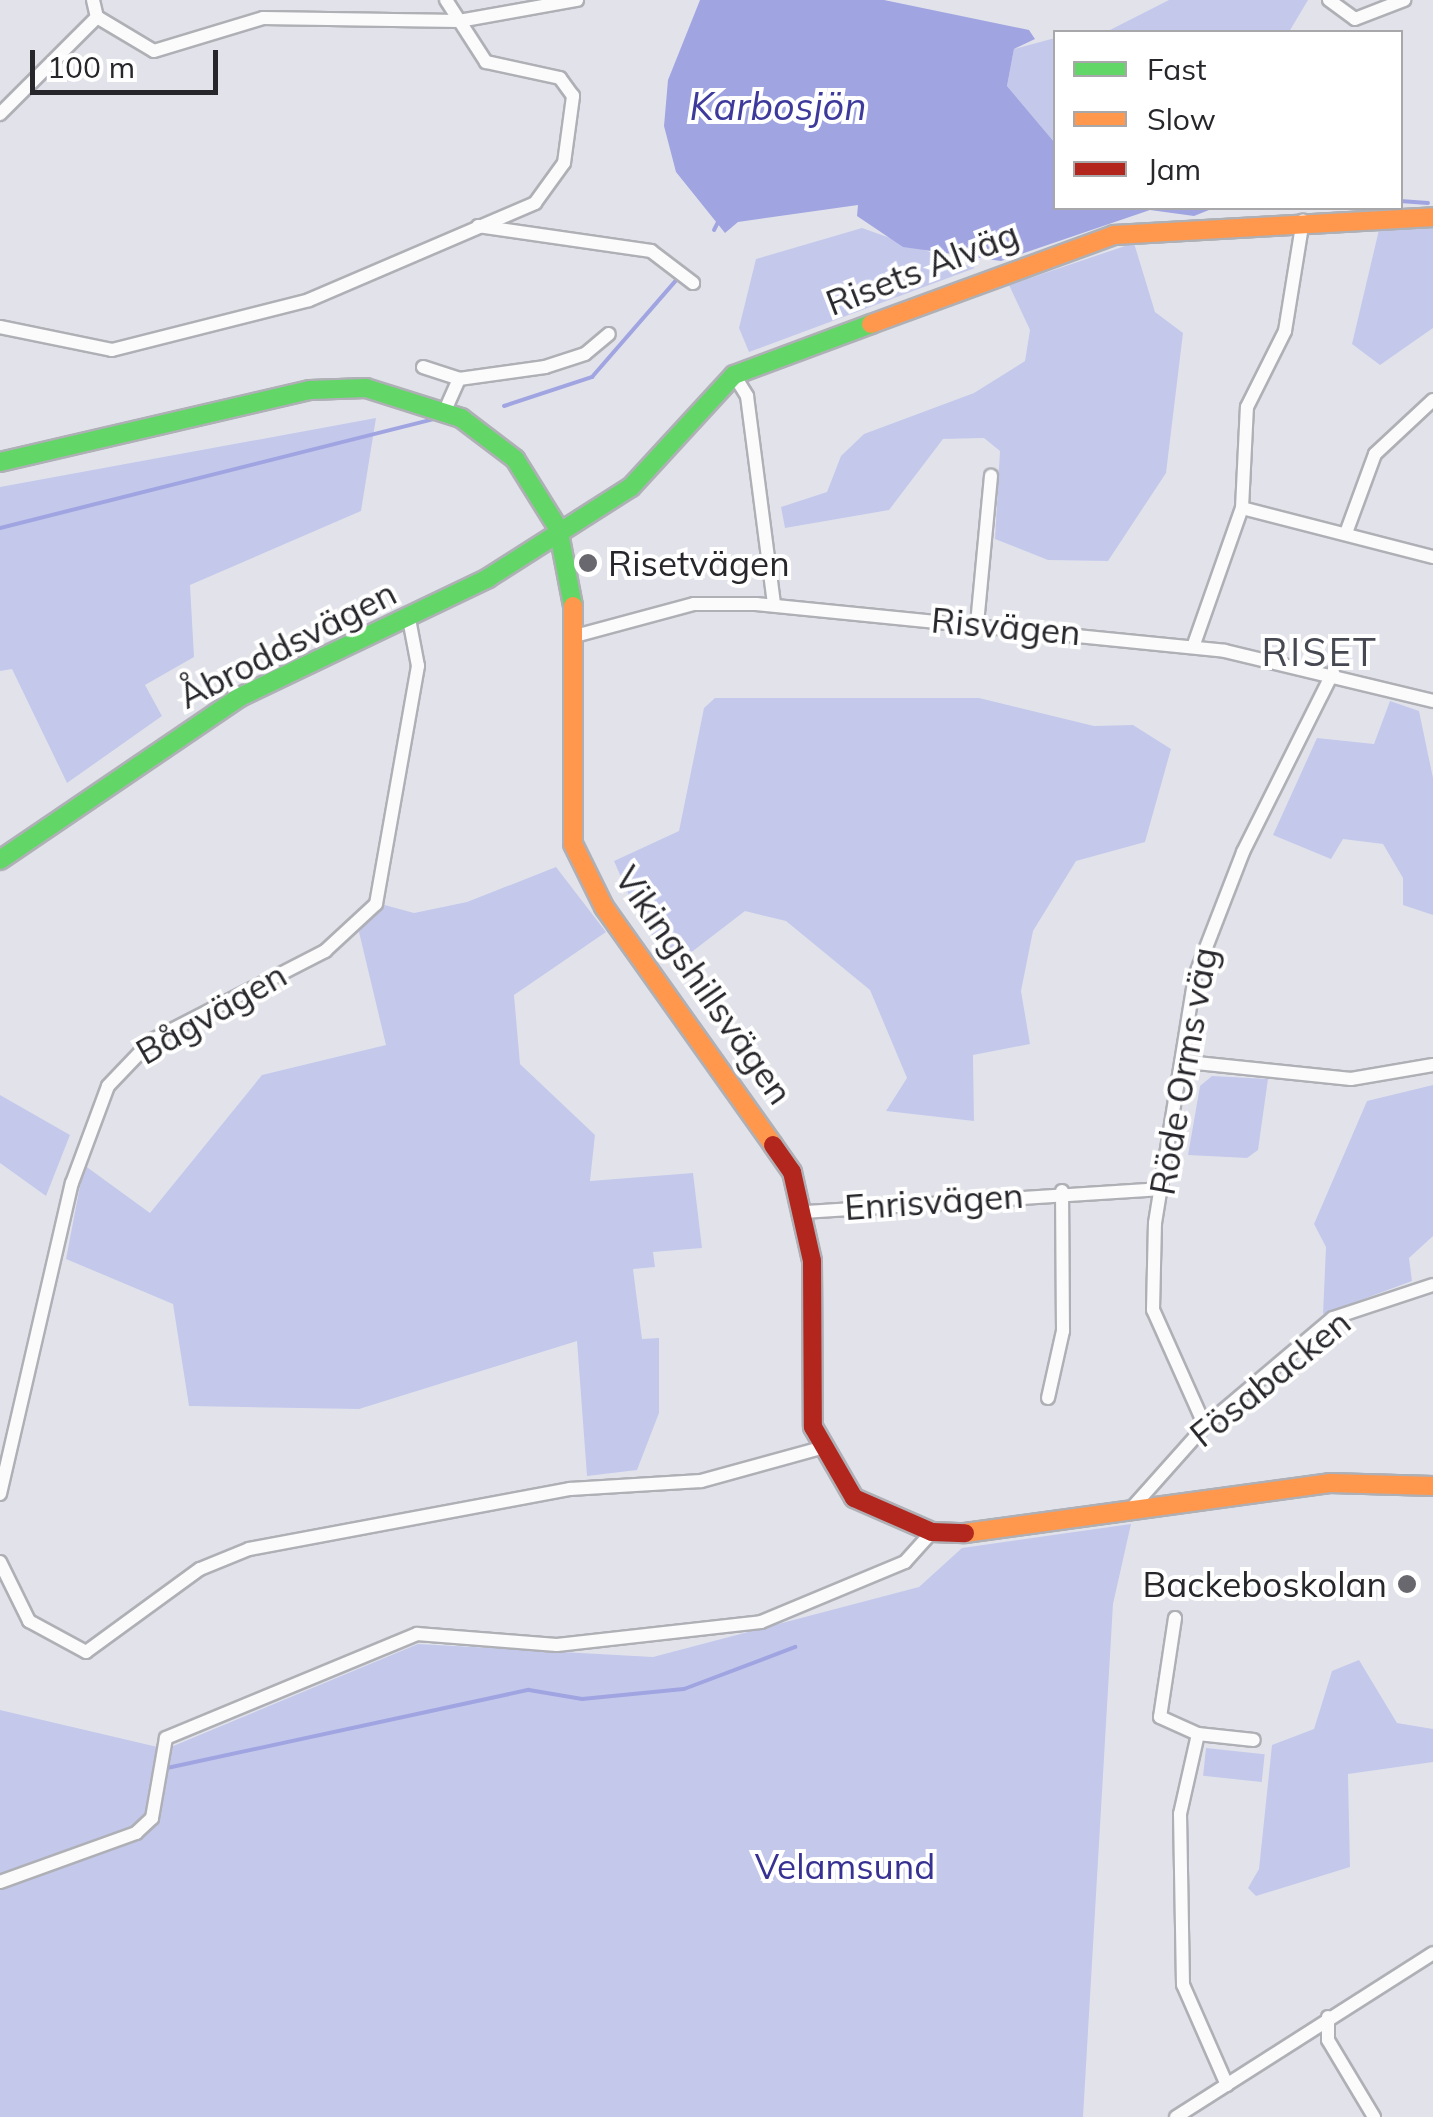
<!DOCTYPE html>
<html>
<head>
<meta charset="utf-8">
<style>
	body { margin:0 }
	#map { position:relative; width:1433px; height:2117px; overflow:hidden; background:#e2e3ea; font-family:Mulish,sans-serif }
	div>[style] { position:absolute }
	.green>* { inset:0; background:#c4c9ec; transform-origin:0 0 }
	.water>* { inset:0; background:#a0a5e2 }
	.stream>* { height:4px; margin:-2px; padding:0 2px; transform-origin:2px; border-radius:2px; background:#a0a5e2 }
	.roads { filter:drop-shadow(2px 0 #afb0b6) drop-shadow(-2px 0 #afb0b6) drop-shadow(0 2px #afb0b6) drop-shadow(0 -2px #afb0b6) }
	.street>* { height:12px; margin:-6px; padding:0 6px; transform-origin:6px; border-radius:6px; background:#fbfbfc }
	.fast>* { height:18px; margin:-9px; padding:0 9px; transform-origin:9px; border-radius:9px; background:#63d668 }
	.slow>* { height:18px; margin:-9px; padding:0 9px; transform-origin:9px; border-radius:9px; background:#ff974d }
	.jam>* { height:18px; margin:-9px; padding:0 9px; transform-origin:9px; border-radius:9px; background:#b3261e }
	.dots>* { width:28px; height:28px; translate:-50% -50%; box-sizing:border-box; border:5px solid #fff; border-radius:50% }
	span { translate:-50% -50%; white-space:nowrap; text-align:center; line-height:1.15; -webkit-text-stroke:8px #fff; paint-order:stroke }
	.street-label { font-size:35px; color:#26262b }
	.poi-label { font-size:35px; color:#26262b }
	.left { translate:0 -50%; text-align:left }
	.right { translate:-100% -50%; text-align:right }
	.park-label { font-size:35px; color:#363192 }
	.water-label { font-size:38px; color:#3d3a9c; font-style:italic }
	.neighbourhood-label { font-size:38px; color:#464852; letter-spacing:2.5px }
	.legend { position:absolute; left:1053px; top:30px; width:350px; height:180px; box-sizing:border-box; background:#fff; border:2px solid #a8a8aa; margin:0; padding:12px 18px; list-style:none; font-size:30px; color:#26262b }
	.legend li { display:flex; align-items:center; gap:20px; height:50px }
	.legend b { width:50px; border:2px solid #a8a8aa }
	.scale { position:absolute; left:30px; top:50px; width:188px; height:45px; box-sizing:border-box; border:5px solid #26262b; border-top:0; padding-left:12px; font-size:30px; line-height:35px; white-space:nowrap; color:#26262b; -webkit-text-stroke:8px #fff; paint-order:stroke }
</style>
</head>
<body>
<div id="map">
	<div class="green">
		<i style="clip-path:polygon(1169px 0,1308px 0,1289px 32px,1106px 32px)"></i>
		<i style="clip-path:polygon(1055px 38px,1055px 143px,1007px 86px,1014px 49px)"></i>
		<i style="clip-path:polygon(1382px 217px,1433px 218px,1433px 328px,1380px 365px,1352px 344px)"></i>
		<i style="clip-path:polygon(862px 228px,975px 268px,749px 352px,739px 328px,756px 259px)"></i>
		<i style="clip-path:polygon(1134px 243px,1155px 312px,1183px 333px,1166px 473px,1108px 561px,1048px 560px,995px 539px,1000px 451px,984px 438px,943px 439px,889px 510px,785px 528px,781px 507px,827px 492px,841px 456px,864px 434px,974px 393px,1025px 361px,1030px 330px,1009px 285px)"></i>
		<i style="clip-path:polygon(376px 418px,361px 511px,190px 585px,194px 657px,145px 685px,162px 716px,67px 783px,12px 669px,0 671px,0 487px)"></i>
		<i style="clip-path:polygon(715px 698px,979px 698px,1094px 726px,1133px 725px,1171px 749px,1145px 842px,1076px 861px,1033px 931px,1021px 991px,1030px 1044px,973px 1055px,974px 1121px,886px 1111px,907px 1078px,870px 990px,786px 921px,745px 911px,676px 964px,640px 921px,614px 861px,679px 831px,704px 708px)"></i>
		<i style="clip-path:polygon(1390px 701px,1419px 711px,1433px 778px,1433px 915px,1403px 905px,1403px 878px,1383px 844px,1343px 839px,1331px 859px,1273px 835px,1317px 738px,1374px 744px)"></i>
		<i style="clip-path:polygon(556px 867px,606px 932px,514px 995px,520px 1064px,595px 1135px,590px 1181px,693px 1173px,702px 1248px,653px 1252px,655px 1267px,633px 1269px,642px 1339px,659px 1338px,659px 1413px,637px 1470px,587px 1476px,577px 1341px,359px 1409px,189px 1406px,173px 1304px,66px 1259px,84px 1165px,150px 1213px,262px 1075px,386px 1045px,359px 932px,381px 904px,414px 913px,467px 902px)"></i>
		<i style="clip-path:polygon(1212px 1076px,1268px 1079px,1258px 1150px,1247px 1158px,1188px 1155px,1200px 1086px)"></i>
		<i style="clip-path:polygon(1433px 1085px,1433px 1236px,1409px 1258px,1412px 1281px,1323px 1314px,1326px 1247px,1314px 1224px,1367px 1101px)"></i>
		<i style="clip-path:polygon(0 1095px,70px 1135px,46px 1196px,0 1163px)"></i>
		<i style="clip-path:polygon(1131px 1524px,1113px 1604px,1083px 2117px,0 2117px,0 1710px,166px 1749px,418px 1644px,653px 1657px,919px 1587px,962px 1548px)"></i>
		<i style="clip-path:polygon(1359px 1660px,1397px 1723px,1433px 1729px,1433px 1762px,1348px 1774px,1350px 1867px,1256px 1896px,1248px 1888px,1259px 1869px,1272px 1745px,1314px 1729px,1332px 1671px)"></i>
		<i style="left:1206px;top:1748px;width:59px;height:28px;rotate:6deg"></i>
	</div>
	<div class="water">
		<i style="clip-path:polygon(700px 0,884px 0,1029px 30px,1035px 39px,1014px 49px,1007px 86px,1055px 143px,1056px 208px,1214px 208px,1194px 216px,1150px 210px,1001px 261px,903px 247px,857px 216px,858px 205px,738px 222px,725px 233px,676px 172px,664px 126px,668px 80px)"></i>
	</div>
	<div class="stream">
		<i style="left:1400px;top:201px;width:28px;rotate:4deg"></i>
		<i style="left:714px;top:230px;width:9px;rotate:-63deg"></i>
		<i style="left:504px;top:406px;width:93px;rotate:-18.2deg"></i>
		<i style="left:592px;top:377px;width:131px;rotate:-49deg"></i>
		<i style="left:0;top:528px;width:447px;rotate:-14.1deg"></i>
		<i style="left:167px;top:1768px;width:370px;rotate:-12.2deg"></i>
		<i style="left:529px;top:1690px;width:54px;rotate:9.6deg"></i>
		<i style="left:582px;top:1699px;width:102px;rotate:-5.6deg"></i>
		<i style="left:684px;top:1689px;width:119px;rotate:-20.7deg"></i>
	</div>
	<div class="roads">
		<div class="street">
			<i style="left:93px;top:0;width:17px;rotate:77deg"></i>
			<i style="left:97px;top:17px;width:66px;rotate:30.8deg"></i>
			<i style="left:154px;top:51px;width:114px;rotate:-16.8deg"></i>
			<i style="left:263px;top:18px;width:196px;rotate:0.9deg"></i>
			<i style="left:459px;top:21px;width:120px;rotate:-10.1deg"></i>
			<i style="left:1329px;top:0;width:32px;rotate:36deg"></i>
			<i style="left:1355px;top:19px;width:53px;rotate:-21.2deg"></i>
			<i style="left:0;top:114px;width:137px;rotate:-45deg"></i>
			<i style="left:478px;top:226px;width:175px;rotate:8.2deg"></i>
			<i style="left:651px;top:251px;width:53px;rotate:37.3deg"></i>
			<i style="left:0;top:327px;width:114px;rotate:11.6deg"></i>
			<i style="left:112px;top:350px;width:203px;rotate:-14.2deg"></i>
			<i style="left:309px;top:300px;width:246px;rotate:-23.2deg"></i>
			<i style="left:535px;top:203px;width:49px;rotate:-54.1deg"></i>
			<i style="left:564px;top:163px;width:68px;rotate:-82.3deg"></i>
			<i style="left:573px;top:96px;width:22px;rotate:-126deg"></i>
			<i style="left:560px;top:78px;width:76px;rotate:-167.8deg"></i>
			<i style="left:486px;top:62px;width:74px;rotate:-122.8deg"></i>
			<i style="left:423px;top:367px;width:38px;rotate:18deg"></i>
			<i style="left:459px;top:379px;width:35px;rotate:114deg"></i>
			<i style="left:734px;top:375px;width:25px;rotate:58deg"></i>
			<i style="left:747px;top:396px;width:211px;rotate:82.6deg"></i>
			<i style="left:459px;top:379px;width:87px;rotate:-7.9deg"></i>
			<i style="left:545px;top:367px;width:42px;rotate:-18deg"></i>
			<i style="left:585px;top:354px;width:31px;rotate:-40deg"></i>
			<i style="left:1242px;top:508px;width:197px;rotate:14.4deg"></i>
			<i style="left:1346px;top:533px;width:84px;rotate:-69.8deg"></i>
			<i style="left:1375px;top:454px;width:79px;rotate:-43deg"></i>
			<i style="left:977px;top:624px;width:149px;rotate:-84.6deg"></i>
			<i style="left:575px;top:636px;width:123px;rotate:-15.1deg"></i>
			<i style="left:694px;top:604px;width:62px"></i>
			<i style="left:756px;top:604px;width:471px;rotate:5.7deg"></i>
			<i style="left:1225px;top:651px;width:214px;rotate:13.5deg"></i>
			<i style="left:1193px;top:647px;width:147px;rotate:-70.6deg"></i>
			<i style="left:1242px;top:508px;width:101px;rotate:-87.2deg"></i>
			<i style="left:1247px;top:407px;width:85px;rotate:-63.4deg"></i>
			<i style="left:1285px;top:331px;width:112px;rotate:-80.8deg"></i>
			<i style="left:1187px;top:1062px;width:165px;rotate:5.9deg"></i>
			<i style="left:1351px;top:1079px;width:83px;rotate:-9.7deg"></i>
			<i style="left:805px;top:1212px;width:356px;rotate:-3.7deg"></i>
			<i style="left:1048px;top:1398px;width:69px;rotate:-77.4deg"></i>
			<i style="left:1063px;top:1331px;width:140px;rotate:-90.4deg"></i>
			<i style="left:1205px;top:1426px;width:127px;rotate:-114.1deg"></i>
			<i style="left:1153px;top:1310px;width:87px;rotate:-88.7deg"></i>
			<i style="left:1155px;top:1223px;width:250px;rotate:-80.8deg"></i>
			<i style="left:1195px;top:976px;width:133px;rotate:-68.8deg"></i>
			<i style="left:1243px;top:852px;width:201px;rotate:-63.4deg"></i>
			<i style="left:0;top:1494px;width:319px;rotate:-77deg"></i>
			<i style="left:72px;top:1183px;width:103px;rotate:-69.6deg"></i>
			<i style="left:108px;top:1086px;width:64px;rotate:-46.3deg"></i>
			<i style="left:152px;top:1040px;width:195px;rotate:-27.2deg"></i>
			<i style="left:325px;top:951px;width:69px;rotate:-42.7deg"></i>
			<i style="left:376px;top:904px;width:242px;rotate:-80deg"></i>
			<i style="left:418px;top:666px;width:48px;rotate:-100.8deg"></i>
			<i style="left:1131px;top:1509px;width:111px;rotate:-48.3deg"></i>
			<i style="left:1205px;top:1426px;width:167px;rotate:-40.2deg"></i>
			<i style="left:1333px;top:1318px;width:105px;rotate:-18.3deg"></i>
			<i style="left:0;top:1562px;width:66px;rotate:63.8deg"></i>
			<i style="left:29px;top:1621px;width:65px;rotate:28.5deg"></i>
			<i style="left:86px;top:1652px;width:141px;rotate:-36.1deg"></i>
			<i style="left:200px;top:1569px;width:53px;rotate:-22.2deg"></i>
			<i style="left:249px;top:1549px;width:327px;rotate:-10.6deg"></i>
			<i style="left:570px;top:1489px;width:131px;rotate:-3.5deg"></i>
			<i style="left:701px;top:1481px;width:124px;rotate:-15.4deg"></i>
			<i style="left:1175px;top:1618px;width:100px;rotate:98.6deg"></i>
			<i style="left:1160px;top:1717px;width:42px;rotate:24.1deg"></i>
			<i style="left:0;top:1882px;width:145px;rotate:-19.8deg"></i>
			<i style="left:136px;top:1833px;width:22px;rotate:-43deg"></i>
			<i style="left:152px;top:1818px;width:81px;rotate:-80.1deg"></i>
			<i style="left:166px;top:1738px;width:272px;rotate:-22.5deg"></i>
			<i style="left:417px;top:1634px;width:140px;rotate:4.5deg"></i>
			<i style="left:557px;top:1645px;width:205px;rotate:-6.4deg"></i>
			<i style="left:761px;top:1622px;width:156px;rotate:-22.6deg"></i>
			<i style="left:905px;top:1562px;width:40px;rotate:-48deg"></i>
			<i style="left:1328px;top:2017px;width:23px;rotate:90deg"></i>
			<i style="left:1328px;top:2040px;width:90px;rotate:59.1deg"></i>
			<i style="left:1227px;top:2085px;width:109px;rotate:-113.7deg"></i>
			<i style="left:1183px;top:1985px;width:171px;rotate:-91deg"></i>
			<i style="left:1180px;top:1814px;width:82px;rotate:-77.3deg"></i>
			<i style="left:1198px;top:1734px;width:56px;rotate:6.1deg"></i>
			<i style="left:1176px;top:2117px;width:305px;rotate:-32.5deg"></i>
		</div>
		<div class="fast">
			<i style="left:0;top:462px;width:318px;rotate:-13.1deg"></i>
			<i style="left:310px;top:390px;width:56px;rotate:-2deg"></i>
			<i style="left:366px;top:388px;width:100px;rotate:17.5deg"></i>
			<i style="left:461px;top:418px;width:68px;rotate:37.2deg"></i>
			<i style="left:515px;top:459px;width:81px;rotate:58.1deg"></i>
			<i style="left:558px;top:528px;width:79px;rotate:79.1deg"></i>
			<i style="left:0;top:860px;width:290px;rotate:-34.2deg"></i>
			<i style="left:240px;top:697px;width:275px;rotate:-25.6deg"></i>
			<i style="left:488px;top:578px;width:169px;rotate:-32.5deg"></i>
			<i style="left:631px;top:487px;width:152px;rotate:-47.4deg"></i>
			<i style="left:734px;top:375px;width:146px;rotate:-20.4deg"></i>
		</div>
		<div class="slow">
			<i style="left:871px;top:324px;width:259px;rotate:-20.1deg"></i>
			<i style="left:1114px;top:235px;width:320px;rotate:-3.2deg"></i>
			<i style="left:573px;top:606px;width:238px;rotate:90deg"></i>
			<i style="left:573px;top:844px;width:70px;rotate:63.8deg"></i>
			<i style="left:604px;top:907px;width:292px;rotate:54.6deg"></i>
			<i style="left:965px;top:1533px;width:368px;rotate:-7.8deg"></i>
			<i style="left:1330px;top:1483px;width:103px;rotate:1.7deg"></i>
		</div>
		<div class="jam">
			<i style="left:773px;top:1145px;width:33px;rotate:55deg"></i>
			<i style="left:792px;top:1172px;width:91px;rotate:77.3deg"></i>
			<i style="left:812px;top:1261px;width:166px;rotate:89.7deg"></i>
			<i style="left:813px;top:1427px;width:82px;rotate:60deg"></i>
			<i style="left:854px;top:1498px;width:85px;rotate:23.6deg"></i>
			<i style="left:932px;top:1532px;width:33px;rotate:2deg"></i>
		</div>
	</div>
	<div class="dots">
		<i style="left:588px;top:563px;background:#68686e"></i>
		<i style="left:1407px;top:1584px;background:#68686e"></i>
	</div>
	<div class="street-label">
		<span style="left:922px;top:268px;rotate:-21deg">Risets Alväg</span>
		<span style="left:1006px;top:626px;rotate:5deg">Risvägen</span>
		<span style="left:287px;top:644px;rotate:-27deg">Åbroddsvägen</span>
		<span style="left:704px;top:985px;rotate:55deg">Vikingshillsvägen</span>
		<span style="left:211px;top:1013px;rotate:-30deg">Bågvägen</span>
		<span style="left:1183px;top:1071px;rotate:-80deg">Röde Orms väg</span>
		<span style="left:934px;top:1201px;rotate:-4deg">Enrisvägen</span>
		<span style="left:1270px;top:1378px;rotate:-39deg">Fösabacken</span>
	</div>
	<div class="poi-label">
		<span class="left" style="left:608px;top:563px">Risetvägen</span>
		<span class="right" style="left:1387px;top:1584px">Backeboskolan</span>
	</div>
	<div class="park-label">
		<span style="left:845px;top:1866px">Velamsund</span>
	</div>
	<div class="water-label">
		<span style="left:778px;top:107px">Karbosjön</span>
	</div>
	<div class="neighbourhood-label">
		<span style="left:1320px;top:653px">RISET</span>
	</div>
	<ul class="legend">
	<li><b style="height:12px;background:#63d668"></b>Fast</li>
	<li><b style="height:12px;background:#ff974d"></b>Slow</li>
	<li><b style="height:12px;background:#b3261e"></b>Jam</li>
	</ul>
	<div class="scale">100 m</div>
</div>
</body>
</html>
